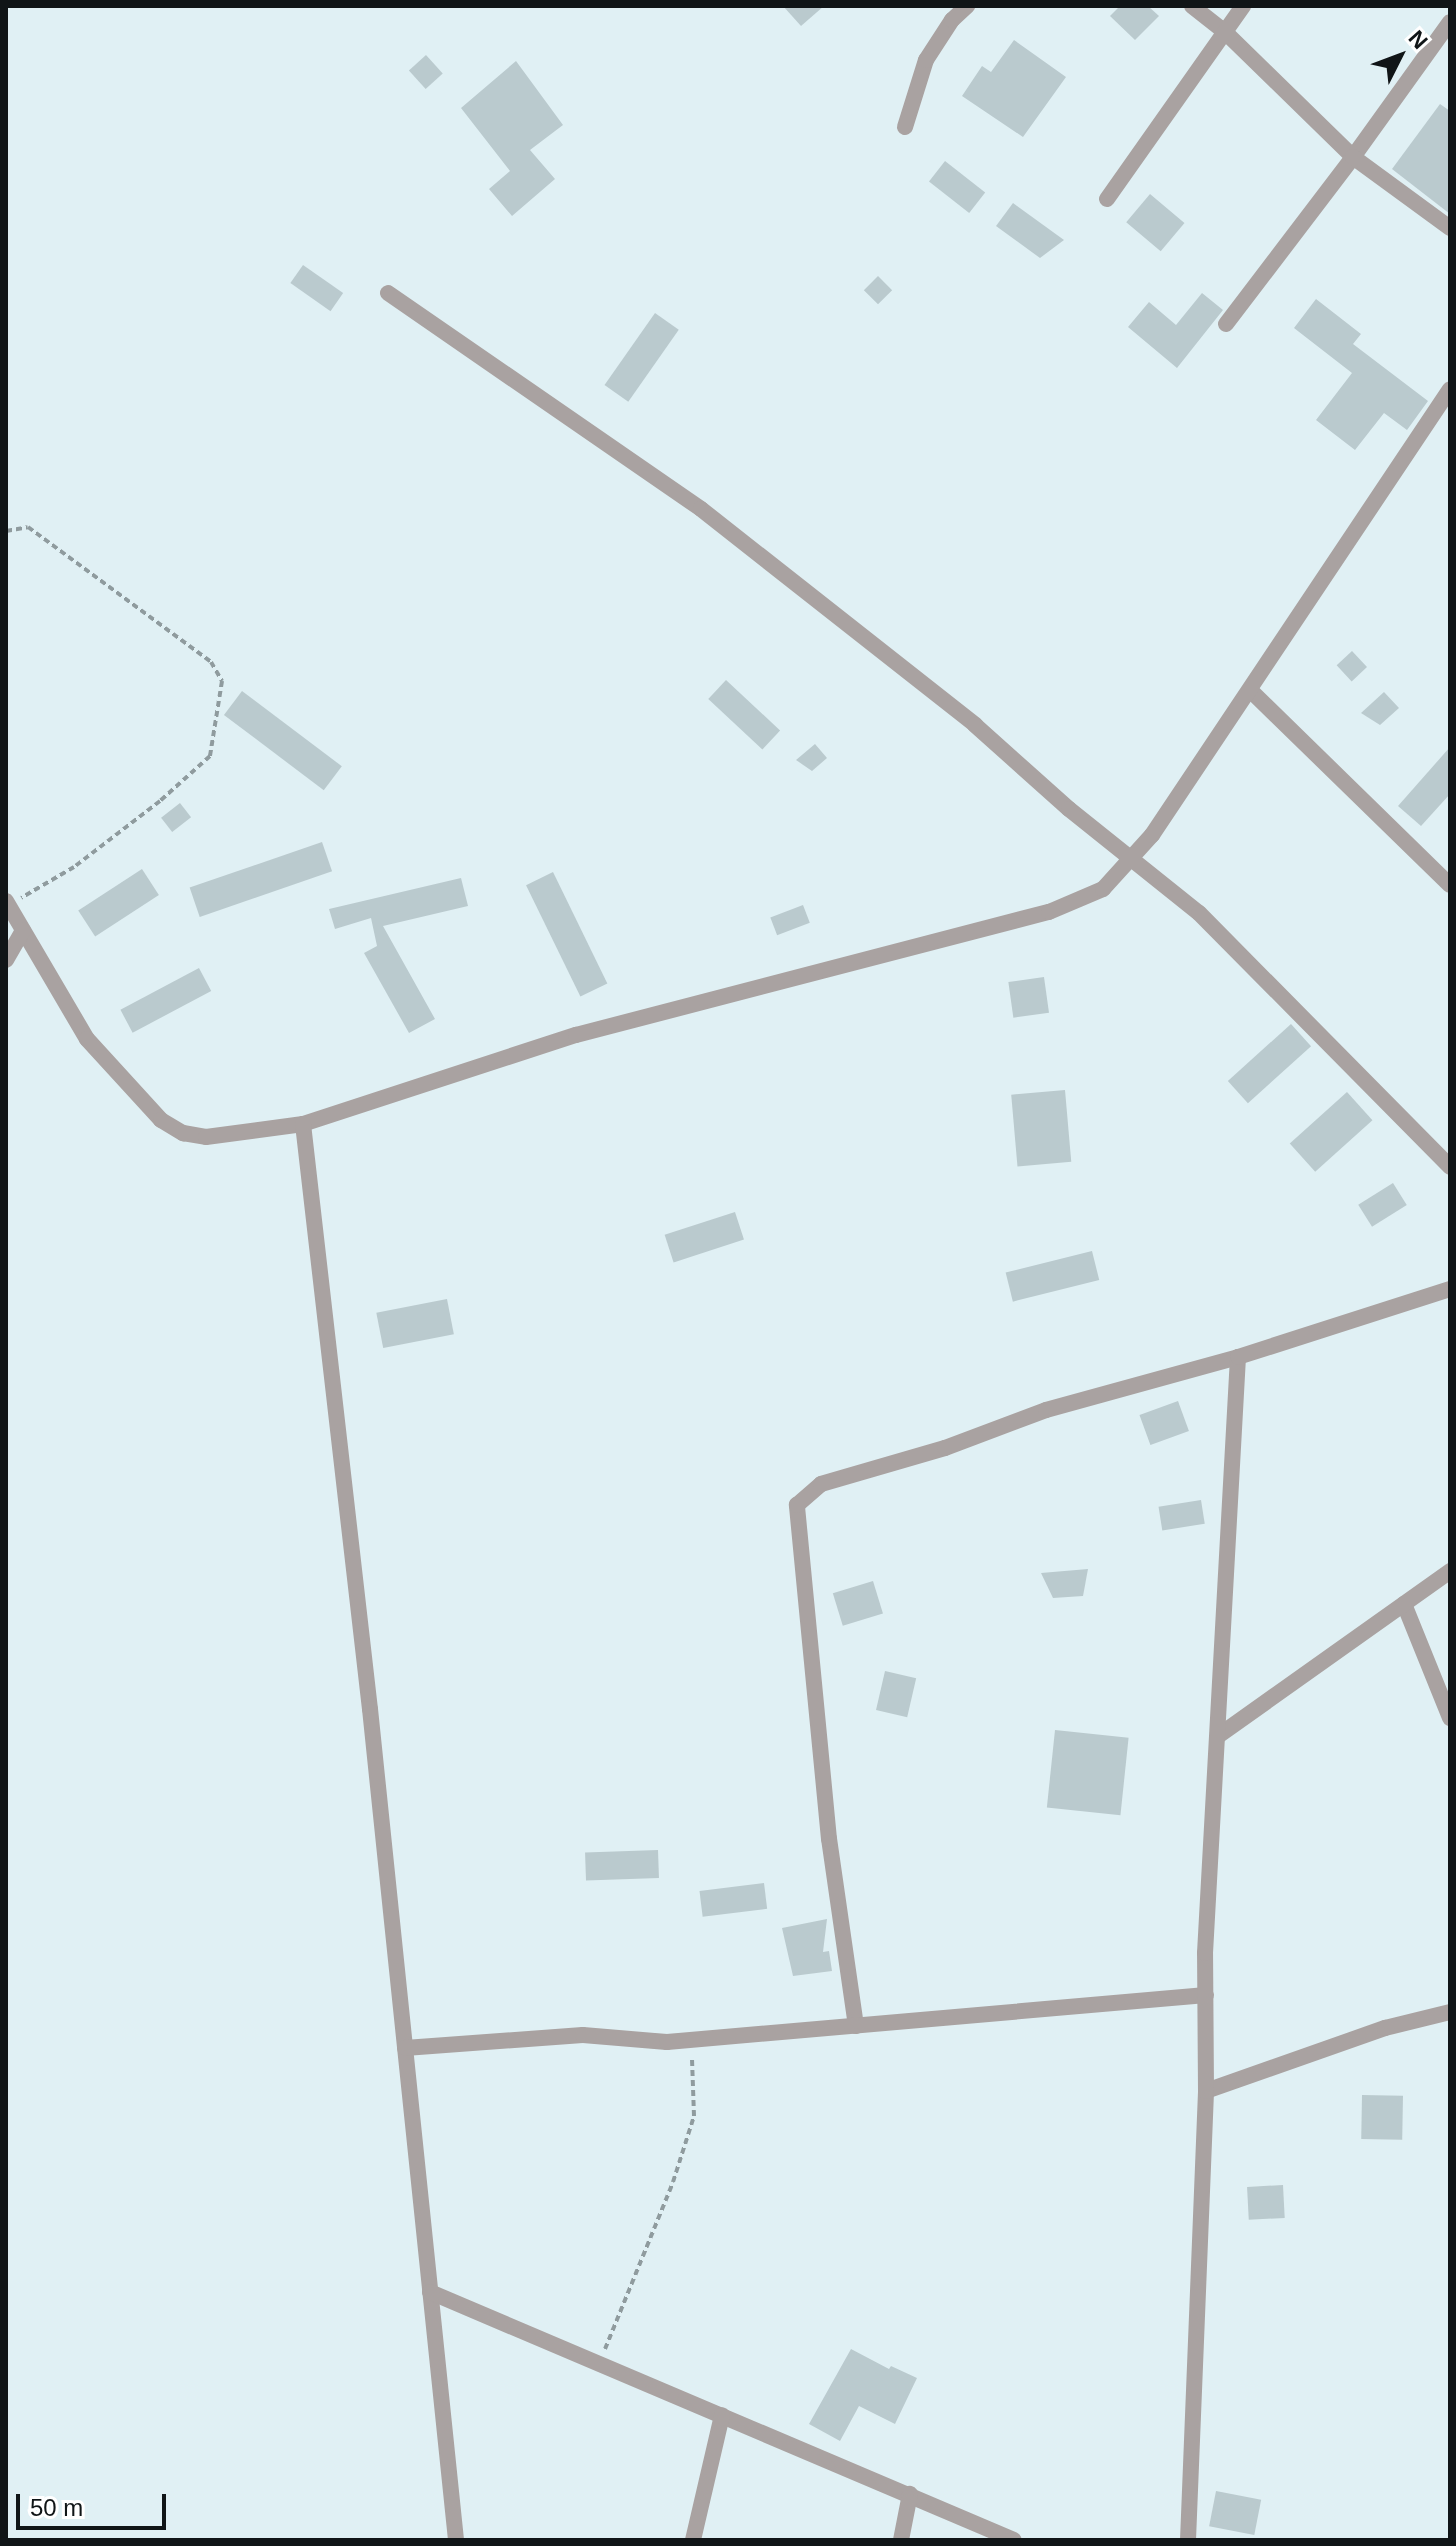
<!DOCTYPE html>
<html>
<head>
<meta charset="utf-8">
<style>
	body { margin:0 }
	#map { position:relative; width:1456px; height:2546px; overflow:hidden; background:#e0f0f4; font-family:Helvetica,sans-serif }
	div>[style] { position:absolute }
	.building>* { inset:0; background:#bacace; transform-origin:0 0 }
	.path>* { height:4px; margin-top:-2px; transform-origin:0; background:repeating-linear-gradient(90deg,#8f9b9e 0 6px,transparent 0 10px) }
	.street>* { height:16px; margin:-8px; padding:0 8px; transform-origin:8px; border-radius:8px; background:#a9a2a1 }
	span { translate:-50% -50%; white-space:nowrap; text-align:center; line-height:1.15; -webkit-text-stroke:8px #fff; paint-order:stroke }
	.frame { position:absolute; inset:0; border:8px solid #101517; pointer-events:none }
	.north { position:absolute; left:1360px; top:16px; width:80px; height:80px; -webkit-text-stroke:6px #fff; paint-order:stroke; rotate:48deg; font-size:22px; font-weight:700; line-height:32px; text-align:center; color:#101517 }
	.north::after { content:''; display:block; margin:auto; width:28px; height:36px; background:#101517; clip-path:polygon(50% 0,100% 100%,50% 72%,0 100%) }
	.scale { position:absolute; left:16px; top:2494px; width:150px; height:36px; box-sizing:border-box; border:4px solid #101517; border-top:0; padding-left:10px; font-size:24px; line-height:28px; white-space:nowrap; color:#101517; -webkit-text-stroke:6px #fff; paint-order:stroke }
</style>
</head>
<body>
<div id="map">
	<div class="building">
		<i style="clip-path:polygon(783px 6px,824px 6px,801px 26px)"></i>
		<i style="clip-path:polygon(1120px 6px,1148px 6px,1159px 16px,1135px 40px,1110px 16px)"></i>
		<i style="clip-path:polygon(1014px 40px,1066px 77px,1023px 137px,962px 96px,982px 66px,991px 72px)"></i>
		<i style="left:426px;top:55px;width:25px;height:23px;rotate:48deg"></i>
		<i style="clip-path:polygon(516px 61px,563px 125px,530px 150px,555px 179px,512px 216px,489px 189px,510px 171px,461px 108px)"></i>
		<i style="clip-path:polygon(1440px 104px,1450px 111px,1450px 214px,1392px 169px)"></i>
		<i style="left:945px;top:161px;width:51px;height:26px;rotate:38deg"></i>
		<i style="left:1150px;top:194px;width:45px;height:37px;rotate:40deg"></i>
		<i style="clip-path:polygon(1013px 203px,1064px 240px,1040px 258px,996px 226px)"></i>
		<i style="left:303px;top:265px;width:49px;height:22px;rotate:35deg"></i>
		<i style="left:878px;top:276px;width:20px;height:20px;rotate:45deg"></i>
		<i style="clip-path:polygon(1202px 293px,1223px 310px,1177px 368px,1128px 327px,1149px 302px,1176px 325px)"></i>
		<i style="clip-path:polygon(1316px 299px,1361px 334px,1353px 344px,1428px 401px,1407px 430px,1384px 413px,1355px 450px,1316px 420px,1352px 373px,1294px 328px)"></i>
		<i style="left:655px;top:313px;width:29px;height:88px;rotate:35deg"></i>
		<i style="left:1352px;top:651px;width:22px;height:21px;rotate:47deg"></i>
		<i style="left:726px;top:680px;width:74px;height:26px;rotate:43deg"></i>
		<i style="left:242px;top:691px;width:125px;height:30px;rotate:37deg"></i>
		<i style="clip-path:polygon(1384px 692px,1399px 708px,1380px 725px,1361px 713px)"></i>
		<i style="clip-path:polygon(815px 744px,827px 758px,812px 771px,796px 760px)"></i>
		<i style="clip-path:polygon(1450px 747px,1450px 794px,1421px 826px,1398px 806px)"></i>
		<i style="left:180px;top:803px;width:18px;height:24px;rotate:52deg"></i>
		<i style="left:322px;top:842px;width:31px;height:140px;rotate:71deg"></i>
		<i style="left:142px;top:869px;width:31px;height:76px;rotate:57deg"></i>
		<i style="left:553px;top:872px;width:124px;height:30px;rotate:64deg"></i>
		<i style="clip-path:polygon(461px 878px,468px 906px,383px 926px,435px 1019px,409px 1033px,364px 953px,377px 946px,371px 918px,335px 929px,329px 909px)"></i>
		<i style="left:803px;top:905px;width:19px;height:35px;rotate:69deg"></i>
		<i style="left:199px;top:968px;width:26px;height:89px;rotate:62deg"></i>
		<i style="left:1044px;top:977px;width:36px;height:36px;rotate:82deg"></i>
		<i style="left:1291px;top:1024px;width:30px;height:85px;rotate:48deg"></i>
		<i style="left:1065px;top:1090px;width:72px;height:54px;rotate:85deg"></i>
		<i style="left:1347px;top:1092px;width:38px;height:77px;rotate:48deg"></i>
		<i style="left:1393px;top:1183px;width:26px;height:41px;rotate:58deg"></i>
		<i style="left:735px;top:1212px;width:29px;height:74px;rotate:72deg"></i>
		<i style="left:1092px;top:1251px;width:30px;height:89px;rotate:76deg"></i>
		<i style="left:447px;top:1299px;width:36px;height:72px;rotate:79deg"></i>
		<i style="left:1178px;top:1401px;width:32px;height:41px;rotate:70deg"></i>
		<i style="left:1201px;top:1500px;width:24px;height:43px;rotate:81deg"></i>
		<i style="clip-path:polygon(1088px 1569px,1083px 1596px,1053px 1598px,1041px 1573px)"></i>
		<i style="left:873px;top:1581px;width:34px;height:42px;rotate:73deg"></i>
		<i style="left:885px;top:1671px;width:32px;height:40px;rotate:13deg"></i>
		<i style="left:1055px;top:1730px;width:74px;height:78px;rotate:6deg"></i>
		<i style="left:658px;top:1850px;width:28px;height:73px;rotate:88deg"></i>
		<i style="left:764px;top:1883px;width:26px;height:65px;rotate:83deg"></i>
		<i style="clip-path:polygon(827px 1919px,823px 1952px,829px 1951px,832px 1971px,793px 1976px,782px 1928px)"></i>
		<i style="left:1362px;top:2095px;width:41px;height:44px;rotate:1deg"></i>
		<i style="left:1283px;top:2185px;width:33px;height:36px;rotate:87deg"></i>
		<i style="clip-path:polygon(851px 2349px,889px 2369px,891px 2366px,917px 2378px,895px 2424px,859px 2406px,840px 2441px,809px 2424px)"></i>
		<i style="left:1216px;top:2491px;width:46px;height:36px;rotate:11deg"></i>
	</div>
	<div class="path">
		<i style="left:6px;top:531px;width:22px;rotate:-10deg"></i>
		<i style="left:28px;top:527px;width:227px;rotate:36.4deg"></i>
		<i style="left:211px;top:662px;width:22px;rotate:60deg"></i>
		<i style="left:222px;top:681px;width:76px;rotate:99.1deg"></i>
		<i style="left:210px;top:756px;width:67px;rotate:138deg"></i>
		<i style="left:160px;top:801px;width:108px;rotate:142.5deg"></i>
		<i style="left:74px;top:867px;width:61px;rotate:149.7deg"></i>
		<i style="left:605px;top:2349px;width:180px;rotate:-67.8deg"></i>
		<i style="left:673px;top:2182px;width:69px;rotate:-72.3deg"></i>
		<i style="left:694px;top:2116px;width:58px;rotate:-92deg"></i>
	</div>
	<div class="street">
		<i style="left:1192px;top:6px;width:42px;rotate:38.2deg"></i>
		<i style="left:1225px;top:32px;width:179px;rotate:44.3deg"></i>
		<i style="left:1353px;top:157px;width:166px;rotate:-54.3deg"></i>
		<i style="left:905px;top:127px;width:70px;rotate:-72.6deg"></i>
		<i style="left:926px;top:60px;width:48px;rotate:-57deg"></i>
		<i style="left:952px;top:20px;width:21px;rotate:-43deg"></i>
		<i style="left:1107px;top:199px;width:236px;rotate:-54.8deg"></i>
		<i style="left:388px;top:293px;width:380px;rotate:34.6deg"></i>
		<i style="left:701px;top:509px;width:349px;rotate:38.2deg"></i>
		<i style="left:975px;top:725px;width:126px;rotate:41.8deg"></i>
		<i style="left:1069px;top:809px;width:166px;rotate:38.7deg"></i>
		<i style="left:1199px;top:913px;width:357px;rotate:45.3deg"></i>
		<i style="left:1226px;top:324px;width:210px;rotate:-52.7deg"></i>
		<i style="left:1353px;top:157px;width:120px;rotate:36.2deg"></i>
		<i style="left:1250px;top:690px;width:279px;rotate:44.3deg"></i>
		<i style="left:6px;top:901px;width:160px;rotate:59.6deg"></i>
		<i style="left:87px;top:1039px;width:110px;rotate:47.6deg"></i>
		<i style="left:161px;top:1120px;width:26px;rotate:31deg"></i>
		<i style="left:183px;top:1133px;width:23px;rotate:10deg"></i>
		<i style="left:206px;top:1137px;width:98px;rotate:-7.6deg"></i>
		<i style="left:303px;top:1124px;width:287px;rotate:-18.1deg"></i>
		<i style="left:576px;top:1035px;width:489px;rotate:-14.6deg"></i>
		<i style="left:1049px;top:912px;width:59px;rotate:-23.1deg"></i>
		<i style="left:1103px;top:889px;width:73px;rotate:-47.8deg"></i>
		<i style="left:1152px;top:835px;width:536px;rotate:-56.25deg"></i>
		<i style="left:6px;top:960px;width:34px;rotate:-60deg"></i>
		<i style="left:303px;top:1124px;width:589px;rotate:83.47deg"></i>
		<i style="left:370px;top:1709px;width:835px;rotate:84.09deg"></i>
		<i style="left:1404px;top:1604px;width:123px;rotate:68deg"></i>
		<i style="left:1218px;top:1736px;width:285px;rotate:-35.4deg"></i>
		<i style="left:856px;top:2026px;width:189px;rotate:-98.2deg"></i>
		<i style="left:829px;top:1839px;width:336px;rotate:-95.5deg"></i>
		<i style="left:797px;top:1505px;width:32px;rotate:-41deg"></i>
		<i style="left:821px;top:1484px;width:129px;rotate:-16.2deg"></i>
		<i style="left:945px;top:1448px;width:108px;rotate:-20.6deg"></i>
		<i style="left:1046px;top:1410px;width:199px;rotate:-15.4deg"></i>
		<i style="left:405px;top:2048px;width:178px;rotate:-4.2deg"></i>
		<i style="left:583px;top:2035px;width:84px;rotate:4.8deg"></i>
		<i style="left:667px;top:2042px;width:541px;rotate:-4.98deg"></i>
		<i style="left:1206px;top:2091px;width:190px;rotate:-19.4deg"></i>
		<i style="left:1385px;top:2028px;width:67px;rotate:-13.8deg"></i>
		<i style="left:430px;top:2292px;width:634px;rotate:23.01deg"></i>
		<i style="left:693px;top:2540px;width:128px;rotate:-76.9deg"></i>
		<i style="left:901px;top:2540px;width:47px;rotate:-78.9deg"></i>
		<i style="left:1188px;top:2540px;width:449px;rotate:-87.7deg"></i>
		<i style="left:1206px;top:2091px;width:138px;rotate:-90.4deg"></i>
		<i style="left:1205px;top:1953px;width:597px;rotate:-86.83deg"></i>
		<i style="left:1238px;top:1357px;width:223px;rotate:-17.8deg"></i>
	</div>
	<div class="frame"></div>
	<div class="north">N</div>
	<div class="scale">50 m</div>
</div>
</body>
</html>
